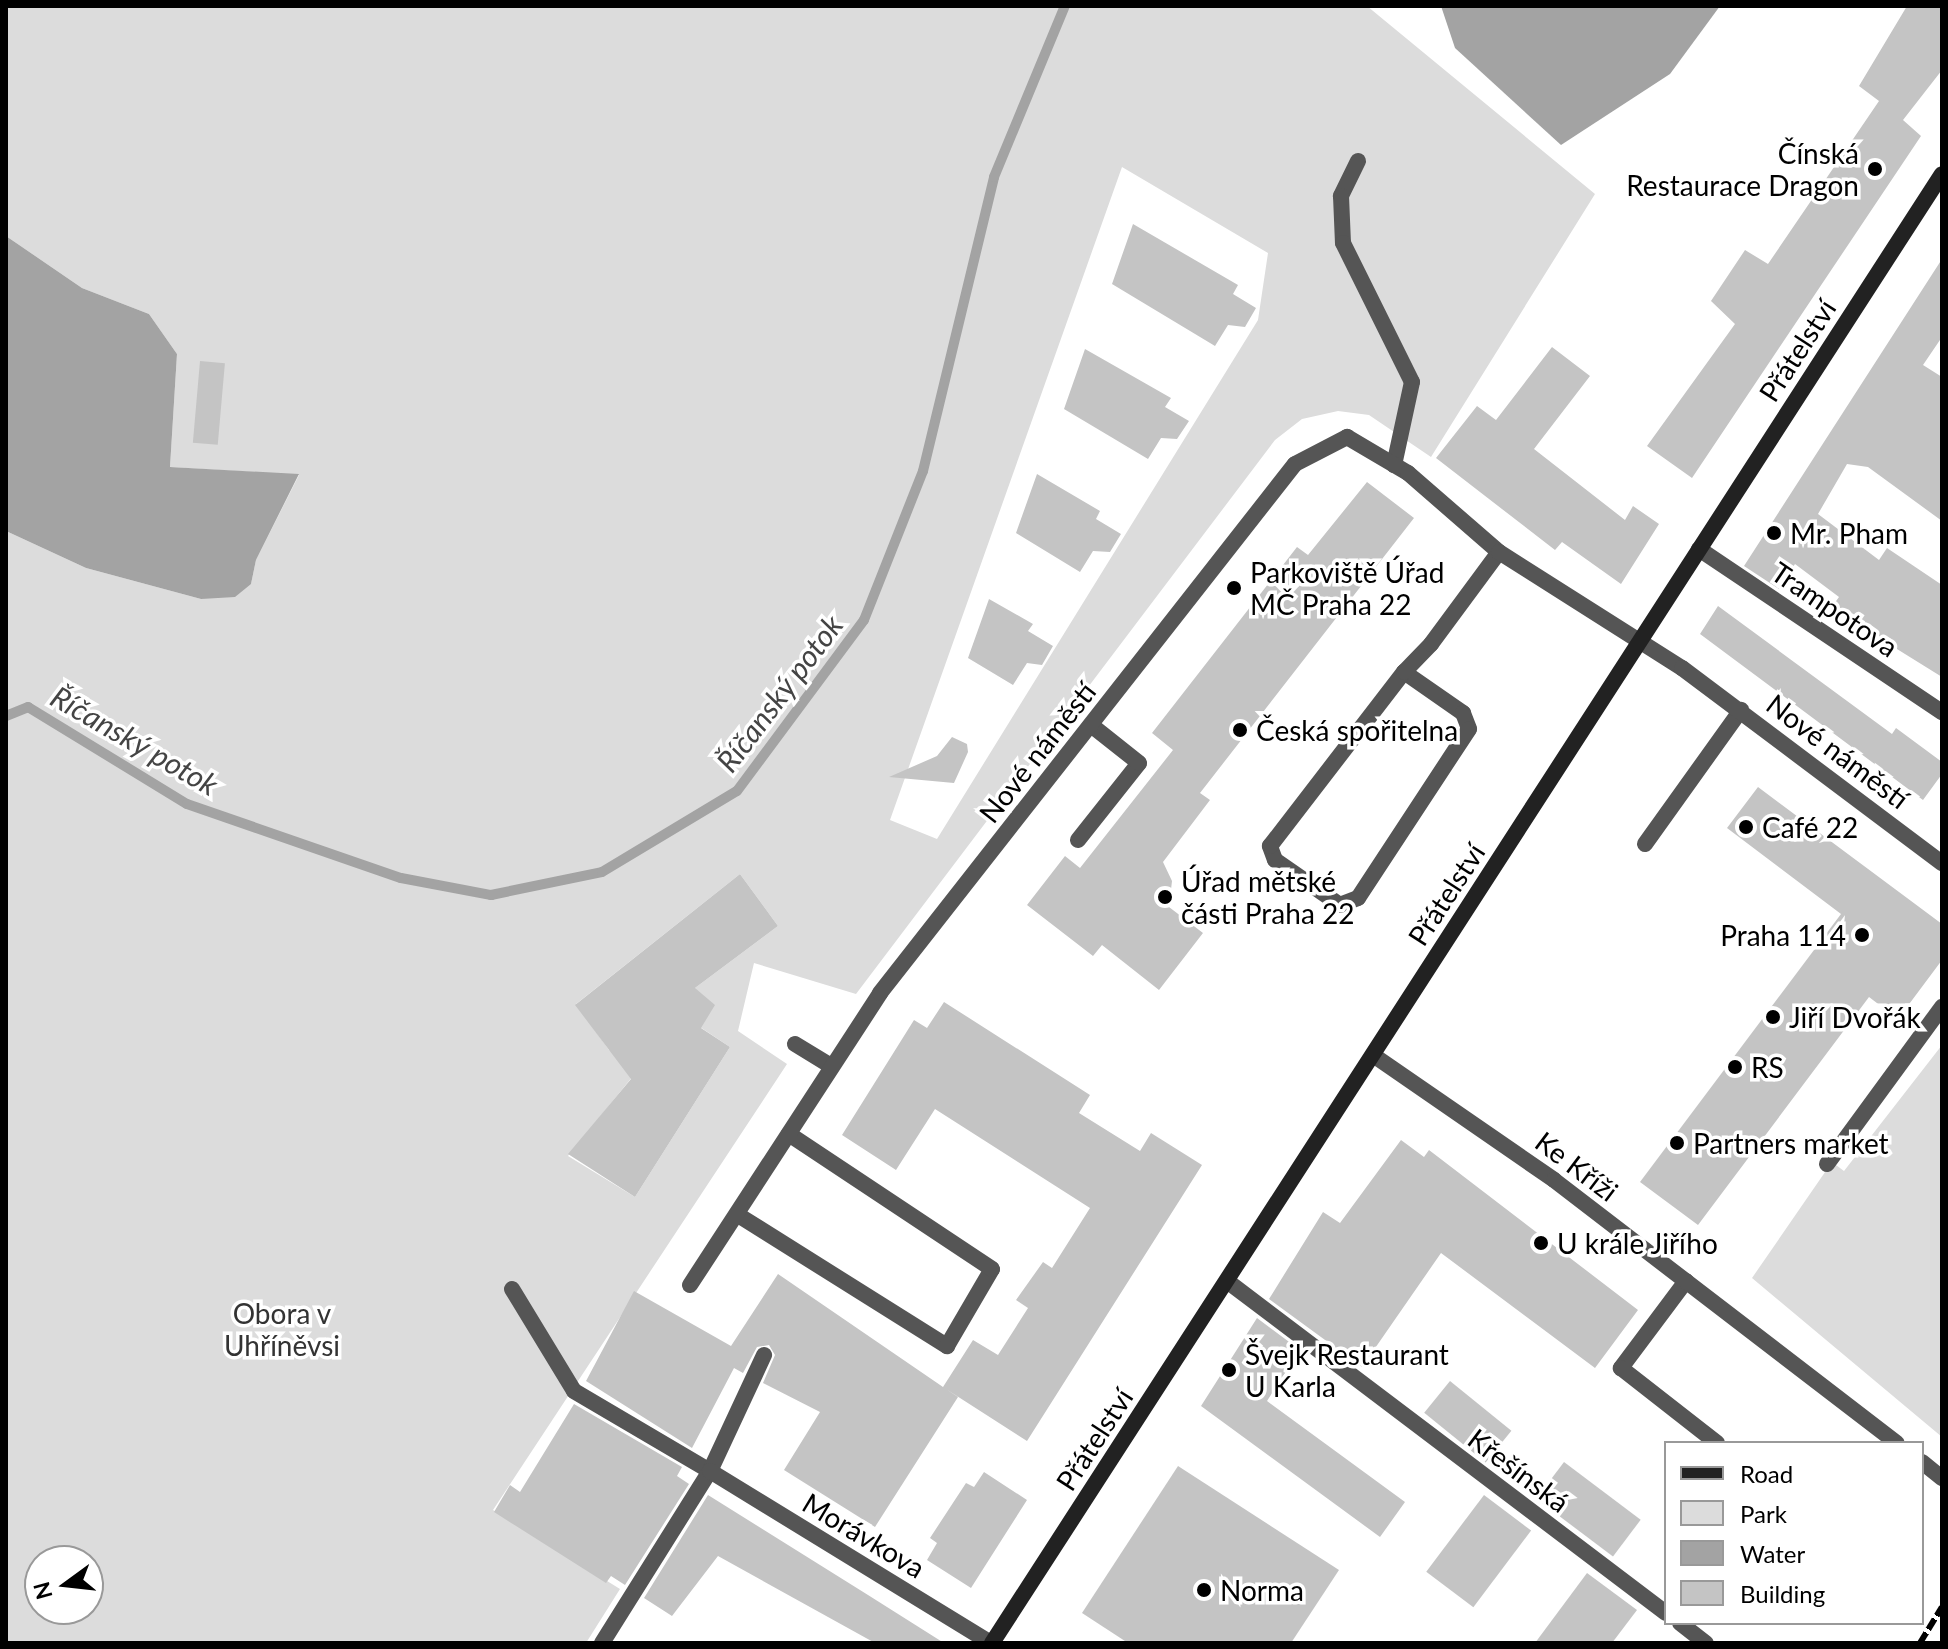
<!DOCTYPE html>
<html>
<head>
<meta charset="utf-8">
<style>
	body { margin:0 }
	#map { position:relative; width:1948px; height:1649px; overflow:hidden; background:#fff; font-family:Lato,sans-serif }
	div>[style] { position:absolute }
	.green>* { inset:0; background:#dcdcdc }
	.water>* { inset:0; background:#a3a3a3 }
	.stream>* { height:10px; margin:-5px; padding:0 5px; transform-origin:5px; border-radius:5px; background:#a3a3a3 }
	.building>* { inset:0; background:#c4c4c4; transform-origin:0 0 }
	.service>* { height:16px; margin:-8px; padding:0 8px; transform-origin:8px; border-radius:8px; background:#555 }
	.pedestrian>* { height:16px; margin:-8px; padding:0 8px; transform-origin:8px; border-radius:8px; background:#555 }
	.minor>* { height:16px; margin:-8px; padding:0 8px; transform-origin:8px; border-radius:8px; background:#555 }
	.tertiary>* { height:16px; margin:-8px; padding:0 8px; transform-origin:8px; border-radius:8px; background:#555 }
	.secondary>* { height:16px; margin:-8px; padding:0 8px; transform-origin:8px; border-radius:8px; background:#222 }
	.rail>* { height:6px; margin-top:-3px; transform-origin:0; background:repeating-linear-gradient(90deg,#000 0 12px,transparent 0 16px) }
	.dots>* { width:22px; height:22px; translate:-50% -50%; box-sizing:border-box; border:4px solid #fff; border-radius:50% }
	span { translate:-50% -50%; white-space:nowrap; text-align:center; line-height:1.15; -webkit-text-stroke:7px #fff; paint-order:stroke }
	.poi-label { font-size:28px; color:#000 }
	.right { translate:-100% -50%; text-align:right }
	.left { translate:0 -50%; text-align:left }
	.street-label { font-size:28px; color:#000 }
	.park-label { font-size:28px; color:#333 }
	.water-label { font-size:30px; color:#444; font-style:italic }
	.frame { position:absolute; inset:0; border:8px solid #000; pointer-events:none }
	.legend { position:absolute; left:1664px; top:1441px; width:260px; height:184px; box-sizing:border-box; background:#fff; border:2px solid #999; margin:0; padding:10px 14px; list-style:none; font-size:24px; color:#000 }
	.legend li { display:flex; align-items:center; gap:16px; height:40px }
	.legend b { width:40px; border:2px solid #999 }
	.north { position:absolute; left:24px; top:1545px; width:80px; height:80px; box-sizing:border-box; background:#fff; border:2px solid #999; border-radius:50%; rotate:255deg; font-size:22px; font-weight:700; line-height:32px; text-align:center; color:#000 }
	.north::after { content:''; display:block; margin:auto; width:28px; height:36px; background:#000; clip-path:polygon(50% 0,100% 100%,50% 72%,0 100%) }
</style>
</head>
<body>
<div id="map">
	<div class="green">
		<i style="clip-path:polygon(evenodd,6px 6px,1367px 6px,1595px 194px,1431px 457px,1369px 415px,1338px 411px,1302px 419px,1275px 440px,856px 994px,754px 963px,738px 1031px,787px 1064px,493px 1510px,620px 1589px,586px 1643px,6px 1643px,6px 531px,86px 568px,201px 599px,251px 584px,256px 560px,299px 475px,170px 467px,177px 354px,149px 314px,82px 288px,6px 236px,6px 6px,1122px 167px,1268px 253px,1258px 320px,937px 839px,890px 820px,1122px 167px,6px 6px,740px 874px,778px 926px,695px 988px,700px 1027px,730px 1047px,635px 1197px,568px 1156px,646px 1060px,609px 1050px,576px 1004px,740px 874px,6px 6px,40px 1561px,88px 1561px,88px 1609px,40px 1609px,40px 1561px)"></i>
		<i style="clip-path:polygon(1942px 1045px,1942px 1437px,1752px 1278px,1832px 1162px,1844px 1171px)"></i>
	</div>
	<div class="water">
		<i style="clip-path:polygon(1441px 6px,1720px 6px,1670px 74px,1561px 145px,1455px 48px)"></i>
		<i style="clip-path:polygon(6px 236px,82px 288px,149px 314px,177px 354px,170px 467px,299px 474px,256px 560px,251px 584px,235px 597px,201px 599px,86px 568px,6px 531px)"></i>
	</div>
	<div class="stream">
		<i style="left:6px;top:716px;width:24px;rotate:-22deg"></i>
		<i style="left:28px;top:707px;width:186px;rotate:31.4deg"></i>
		<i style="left:187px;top:804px;width:226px;rotate:19.1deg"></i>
		<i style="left:401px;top:878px;width:92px;rotate:10.7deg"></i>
		<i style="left:491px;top:895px;width:113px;rotate:-11.7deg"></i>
		<i style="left:602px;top:872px;width:157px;rotate:-31deg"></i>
		<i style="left:737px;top:791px;width:213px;rotate:-53.4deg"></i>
		<i style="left:864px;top:620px;width:160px;rotate:-68.4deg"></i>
		<i style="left:923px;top:471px;width:302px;rotate:-76.4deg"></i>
		<i style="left:994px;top:177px;width:185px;rotate:-67.5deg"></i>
	</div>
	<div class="building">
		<i style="clip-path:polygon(1907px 6px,1942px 6px,1942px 70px,1903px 120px,1921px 136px,1692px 478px,1647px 446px,1735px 324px,1711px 301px,1745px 250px,1768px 264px,1879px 101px,1859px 86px)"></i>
		<i style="clip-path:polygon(1133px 224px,1238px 285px,1233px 294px,1256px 308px,1245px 327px,1228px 325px,1215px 346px,1112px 284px)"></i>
		<i style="clip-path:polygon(1942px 259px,1942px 337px,1923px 365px,1942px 377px,1942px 521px,1868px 467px,1847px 464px,1818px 514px,1879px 560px,1887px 548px,1942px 585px,1942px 677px,1831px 608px,1839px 597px,1795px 564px,1779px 589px,1744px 566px)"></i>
		<i style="clip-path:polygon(1552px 347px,1590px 376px,1534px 449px,1625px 520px,1633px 506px,1659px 524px,1621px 584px,1562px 542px,1555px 550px,1436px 458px,1477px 406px,1496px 420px)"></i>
		<i style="clip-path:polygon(1085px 349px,1171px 398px,1165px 407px,1189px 421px,1177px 439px,1161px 438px,1148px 459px,1064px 409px)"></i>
		<i style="left:200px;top:361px;width:25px;height:82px;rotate:5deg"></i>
		<i style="clip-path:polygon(1037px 474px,1100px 511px,1096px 519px,1121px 534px,1110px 552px,1093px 551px,1080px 572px,1016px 533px)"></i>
		<i style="clip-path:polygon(1367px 482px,1414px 518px,1200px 793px,1210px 800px,1163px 862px,1172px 881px,1169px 907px,1203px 933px,1159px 990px,1102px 945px,1093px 956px,1027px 905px,1065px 856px,1080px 868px,1173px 750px,1152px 733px,1297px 547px,1308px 555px)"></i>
		<i style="clip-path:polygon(989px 599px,1033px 624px,1028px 631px,1053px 646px,1042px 665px,1027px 663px,1013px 685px,968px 658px)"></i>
		<i style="clip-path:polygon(1718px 606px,1892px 734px,1896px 728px,1942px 762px,1942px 774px,1923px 800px,1700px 634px)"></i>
		<i style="clip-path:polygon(952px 737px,967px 744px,968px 752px,954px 783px,889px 777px,937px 756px)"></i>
		<i style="clip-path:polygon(1758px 787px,1942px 924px,1942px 960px,1898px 1019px,1869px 997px,1698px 1225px,1640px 1182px,1841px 914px,1727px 828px)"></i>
		<i style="clip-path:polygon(740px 874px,778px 926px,695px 988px,715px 1005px,701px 1028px,730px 1047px,635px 1197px,568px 1154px,631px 1079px,575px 1005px)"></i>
		<i style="clip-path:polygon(944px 1002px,1090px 1095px,1079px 1113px,1140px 1151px,1151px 1133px,1202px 1165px,1027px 1441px,946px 1389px,958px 1397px,875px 1527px,784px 1470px,820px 1412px,763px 1383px,775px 1355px,769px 1345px,757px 1347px,743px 1373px,734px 1368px,692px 1448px,586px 1381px,634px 1291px,731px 1346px,778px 1274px,943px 1387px,973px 1340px,998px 1355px,1028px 1308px,1016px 1300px,1043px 1262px,1052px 1268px,1090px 1208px,935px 1109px,896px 1170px,842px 1135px,914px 1020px,927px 1028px)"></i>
		<i style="clip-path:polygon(1401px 1140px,1424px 1157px,1429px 1150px,1638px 1310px,1595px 1368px,1441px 1253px,1362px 1367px,1269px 1299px,1323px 1212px,1340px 1223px)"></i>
		<i style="clip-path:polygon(1257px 1318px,1300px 1350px,1267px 1401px,1405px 1502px,1380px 1537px,1201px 1406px)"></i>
		<i style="left:1450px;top:1381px;width:79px;height:41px;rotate:39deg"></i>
		<i style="clip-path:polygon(574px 1404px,682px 1467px,677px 1476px,689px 1484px,625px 1585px,611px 1576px,606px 1583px,494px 1512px,510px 1485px,520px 1492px)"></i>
		<i style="left:1564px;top:1462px;width:96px;height:46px;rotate:37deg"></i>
		<i style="clip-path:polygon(1178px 1466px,1339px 1570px,1291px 1643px,1128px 1643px,1082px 1613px)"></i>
		<i style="clip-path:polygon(984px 1472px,1027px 1500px,971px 1588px,927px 1560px,937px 1543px,930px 1538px,966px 1483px,974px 1487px)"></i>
		<i style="clip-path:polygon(708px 1495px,868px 1595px,944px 1643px,875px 1643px,718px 1556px,672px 1616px,644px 1598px)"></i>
		<i style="left:1484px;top:1495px;width:59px;height:96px;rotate:37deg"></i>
		<i style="clip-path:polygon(1587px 1573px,1637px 1610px,1612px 1643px,1535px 1643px)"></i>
	</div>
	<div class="service">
		<i style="left:1358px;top:161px;width:39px;rotate:116deg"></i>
		<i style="left:1341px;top:196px;width:47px;rotate:87.6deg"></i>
		<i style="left:1343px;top:243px;width:155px;rotate:63.6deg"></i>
		<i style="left:1412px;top:382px;width:85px;rotate:102.2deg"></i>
		<i style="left:1699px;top:549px;width:293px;rotate:33.9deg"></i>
		<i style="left:1404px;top:672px;width:72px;rotate:34.8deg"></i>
		<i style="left:1463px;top:713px;width:17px;rotate:69deg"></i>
		<i style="left:1469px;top:729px;width:202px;rotate:123.3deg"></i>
		<i style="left:1358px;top:898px;width:19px;rotate:159deg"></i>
		<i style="left:1340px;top:905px;width:79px;rotate:-145.3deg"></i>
		<i style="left:1275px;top:860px;width:15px;rotate:-110deg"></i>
		<i style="left:1270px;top:846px;width:220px;rotate:-52.4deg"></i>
		<i style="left:1404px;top:672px;width:39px;rotate:-46deg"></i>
		<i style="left:1431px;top:644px;width:114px;rotate:-53.5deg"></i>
		<i style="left:1078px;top:840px;width:98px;rotate:-51.6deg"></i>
		<i style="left:1139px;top:763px;width:61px;rotate:-141.6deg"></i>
		<i style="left:1645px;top:844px;width:165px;rotate:-54.4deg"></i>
		<i style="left:795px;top:1044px;width:42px;rotate:31.4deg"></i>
		<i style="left:738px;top:1215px;width:247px;rotate:32.1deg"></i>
		<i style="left:947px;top:1346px;width:89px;rotate:-59.7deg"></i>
		<i style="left:992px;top:1269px;width:244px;rotate:-146.4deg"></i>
		<i style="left:1686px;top:1281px;width:109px;rotate:126.8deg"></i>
		<i style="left:1621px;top:1368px;width:122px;rotate:38deg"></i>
		<i style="left:512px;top:1289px;width:119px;rotate:58.7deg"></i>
		<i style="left:574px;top:1391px;width:158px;rotate:30.5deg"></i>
		<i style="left:710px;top:1471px;width:128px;rotate:-65deg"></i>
	</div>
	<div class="pedestrian">
		<i style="left:1827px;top:1164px;width:195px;rotate:-53.8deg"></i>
	</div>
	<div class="minor">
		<i style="left:1227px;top:1281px;width:550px;rotate:37.1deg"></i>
		<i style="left:690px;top:1285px;width:348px;rotate:-56.9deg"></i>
		<i style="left:880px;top:993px;width:672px;rotate:-51.89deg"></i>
		<i style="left:1295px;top:464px;width:59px;rotate:-27.4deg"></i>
		<i style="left:1347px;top:437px;width:71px;rotate:30.5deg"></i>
		<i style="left:1408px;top:473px;width:121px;rotate:41deg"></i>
		<i style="left:1499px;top:552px;width:217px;rotate:32.4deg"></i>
		<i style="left:1682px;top:668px;width:325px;rotate:36.9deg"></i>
		<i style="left:1680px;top:1623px;width:33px;rotate:38deg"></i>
		<i style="left:602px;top:1643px;width:203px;rotate:-57.9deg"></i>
		<i style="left:710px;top:1471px;width:329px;rotate:31.5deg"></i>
	</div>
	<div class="tertiary">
		<i style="left:1373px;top:1055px;width:220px;rotate:34.6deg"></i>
		<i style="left:1554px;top:1180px;width:432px;rotate:37.5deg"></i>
		<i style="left:1922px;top:1462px;width:26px;rotate:39deg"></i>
	</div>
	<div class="secondary">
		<i style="left:992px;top:1643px;width:1749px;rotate:-57.11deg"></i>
	</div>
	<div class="rail">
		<i style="left:1920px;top:1643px;width:42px;rotate:-58.6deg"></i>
	</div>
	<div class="dots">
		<i style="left:1875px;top:169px;background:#000"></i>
		<i style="left:1774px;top:533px;background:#000"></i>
		<i style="left:1234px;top:588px;background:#000"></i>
		<i style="left:1240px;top:730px;background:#000"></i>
		<i style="left:1746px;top:827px;background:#000"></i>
		<i style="left:1165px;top:897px;background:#000"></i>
		<i style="left:1862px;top:935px;background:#000"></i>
		<i style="left:1773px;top:1017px;background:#000"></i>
		<i style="left:1735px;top:1067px;background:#000"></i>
		<i style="left:1677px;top:1143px;background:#000"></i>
		<i style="left:1541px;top:1243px;background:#000"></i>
		<i style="left:1229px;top:1370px;background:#000"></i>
		<i style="left:1204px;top:1590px;background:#000"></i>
	</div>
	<div class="poi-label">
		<span class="right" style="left:1859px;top:169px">Čínská<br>Restaurace Dragon</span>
		<span class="left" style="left:1790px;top:533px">Mr. Pham</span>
		<span class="left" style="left:1250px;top:588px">Parkoviště Úřad<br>MČ Praha 22</span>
		<span class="left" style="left:1256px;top:730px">Česká spořitelna</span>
		<span class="left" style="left:1762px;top:827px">Café 22</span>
		<span class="left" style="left:1181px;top:897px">Úřad mětské<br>části Praha 22</span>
		<span class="right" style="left:1846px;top:935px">Praha 114</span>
		<span class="left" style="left:1789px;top:1017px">Jiří Dvořák</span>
		<span class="left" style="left:1751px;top:1067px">RS</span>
		<span class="left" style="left:1693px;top:1143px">Partners market</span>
		<span class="left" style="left:1557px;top:1243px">U krále Jiřího</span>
		<span class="left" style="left:1245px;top:1370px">Švejk Restaurant<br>U Karla</span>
		<span class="left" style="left:1220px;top:1590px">Norma</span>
	</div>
	<div class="street-label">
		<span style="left:1797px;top:350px;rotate:-57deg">Přátelství</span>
		<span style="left:1835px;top:609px;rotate:34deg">Trampotova</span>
		<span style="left:1838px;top:751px;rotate:37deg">Nové náměstí</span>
		<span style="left:1037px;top:752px;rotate:-52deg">Nové náměstí</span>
		<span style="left:1446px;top:894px;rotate:-57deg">Přátelství</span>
		<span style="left:1577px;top:1166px;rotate:37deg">Ke Kříži</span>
		<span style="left:1094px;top:1439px;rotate:-57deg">Přátelství</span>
		<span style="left:1519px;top:1470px;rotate:37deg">Křešínská</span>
		<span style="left:864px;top:1535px;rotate:31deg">Morávkova</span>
	</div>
	<div class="park-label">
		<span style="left:282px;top:1329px">Obora v<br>Uhříněvsi</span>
	</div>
	<div class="water-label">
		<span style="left:779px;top:693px;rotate:-53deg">Říčanský potok</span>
		<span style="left:135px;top:740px;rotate:30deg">Říčanský potok</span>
	</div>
	<div class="frame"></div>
	<ul class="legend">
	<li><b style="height:10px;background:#222"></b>Road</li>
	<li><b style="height:22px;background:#dcdcdc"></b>Park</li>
	<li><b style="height:22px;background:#a3a3a3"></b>Water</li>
	<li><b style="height:22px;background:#c4c4c4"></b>Building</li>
	</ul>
	<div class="north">N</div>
</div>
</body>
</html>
